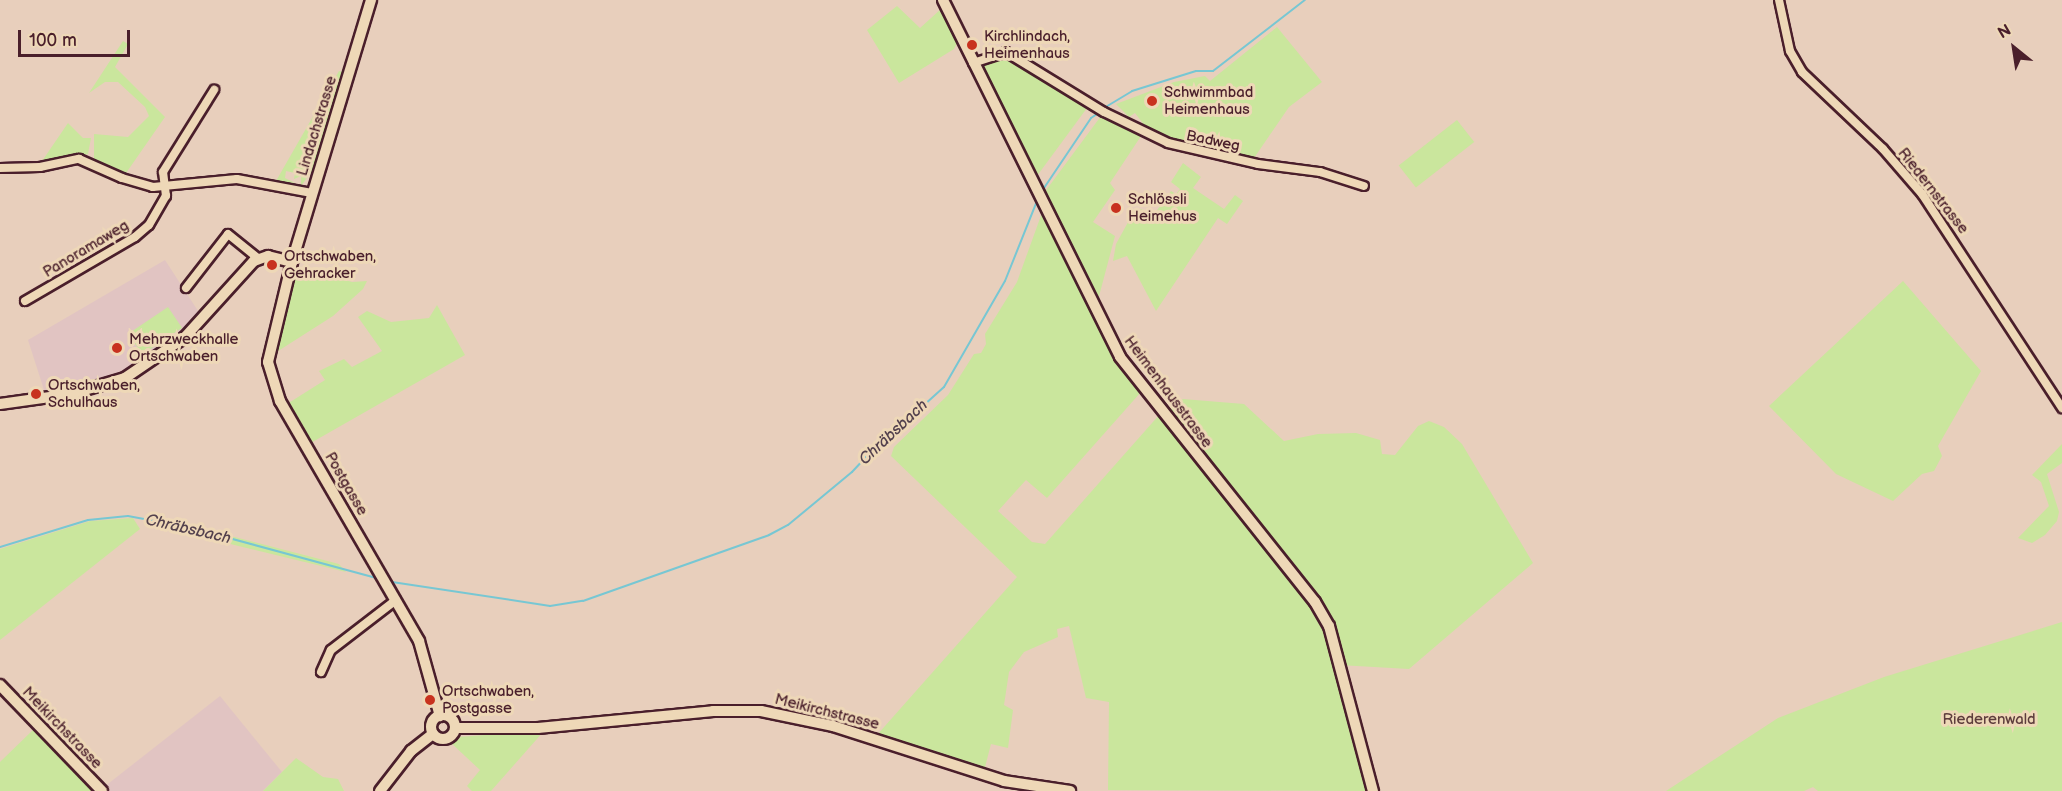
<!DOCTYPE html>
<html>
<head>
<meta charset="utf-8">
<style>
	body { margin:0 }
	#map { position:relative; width:2062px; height:791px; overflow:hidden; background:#e8cfbc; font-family:"Balsamiq Sans",sans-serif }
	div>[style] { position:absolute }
	.built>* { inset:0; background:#e1c4c2 }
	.green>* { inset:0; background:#cae69d; transform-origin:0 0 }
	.stream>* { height:2px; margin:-1px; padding:0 1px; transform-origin:1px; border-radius:1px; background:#77c7d3 }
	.roads { filter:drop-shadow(2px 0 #4a1f2b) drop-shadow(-2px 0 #4a1f2b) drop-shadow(0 2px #4a1f2b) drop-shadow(0 -2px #4a1f2b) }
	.street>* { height:8px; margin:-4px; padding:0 4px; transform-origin:4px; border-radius:4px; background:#eed8b7 }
	.secondary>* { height:10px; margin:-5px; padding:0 5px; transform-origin:5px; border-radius:5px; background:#eed8b7 }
	.secondary>.ring { margin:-5px; padding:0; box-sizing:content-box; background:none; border:10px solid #eed8b7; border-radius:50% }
	.dots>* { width:16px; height:16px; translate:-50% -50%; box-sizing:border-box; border:3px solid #eed8b7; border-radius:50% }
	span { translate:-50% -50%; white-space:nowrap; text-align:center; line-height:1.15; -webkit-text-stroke:6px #eed8b7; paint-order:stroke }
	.poi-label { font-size:15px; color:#4a1f2b }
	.left { translate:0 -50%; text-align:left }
	.street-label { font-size:15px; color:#4a1f2b }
	.park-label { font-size:15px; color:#5d3d3c }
	.water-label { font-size:16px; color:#53414d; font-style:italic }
	.north { position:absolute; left:1984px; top:18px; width:60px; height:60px; -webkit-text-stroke:4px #eed8b7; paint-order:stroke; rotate:330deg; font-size:16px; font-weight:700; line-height:24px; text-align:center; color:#4a1f2b }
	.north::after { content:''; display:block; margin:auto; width:21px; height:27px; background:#4a1f2b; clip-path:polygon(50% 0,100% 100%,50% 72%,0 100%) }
	.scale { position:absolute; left:18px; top:30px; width:112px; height:27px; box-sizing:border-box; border:3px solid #4a1f2b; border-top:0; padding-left:8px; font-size:18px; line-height:21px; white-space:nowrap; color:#4a1f2b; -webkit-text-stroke:4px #eed8b7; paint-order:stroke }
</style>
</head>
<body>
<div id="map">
	<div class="built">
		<i style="clip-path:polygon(165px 260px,200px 314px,182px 333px,131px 369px,70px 389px,45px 393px,28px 340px)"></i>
		<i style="clip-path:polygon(220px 696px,282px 772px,263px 791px,107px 791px,104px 787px)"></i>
	</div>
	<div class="green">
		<i style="clip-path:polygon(897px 6px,920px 28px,941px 9px,957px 43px,954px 49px,899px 83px,867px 30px)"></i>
		<i style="clip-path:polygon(1277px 27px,1322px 82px,1289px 107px,1252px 161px,1180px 145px,1148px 130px,1135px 113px,1129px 117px,1116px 104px,1174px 82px,1205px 76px,1210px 81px)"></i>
		<i style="clip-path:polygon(123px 41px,128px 44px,115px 67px,165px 117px,124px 176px,94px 159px,94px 134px,128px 137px,149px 116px,145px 107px,118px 82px,105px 82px,89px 93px)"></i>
		<i style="clip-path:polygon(1001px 54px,1087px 108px,1034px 180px,982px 68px,985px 61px)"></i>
		<i style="clip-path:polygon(339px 71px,343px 72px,312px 171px,301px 186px,301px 176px,294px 179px,295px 173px,286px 171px,285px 178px,295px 183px,276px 181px)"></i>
		<i style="clip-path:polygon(1104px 112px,1143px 133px,1110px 183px,1115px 190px,1093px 222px,1115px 236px,1098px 300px,1092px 299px,1041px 197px)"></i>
		<i style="left:1457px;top:120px;width:28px;height:74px;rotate:52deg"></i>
		<i style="clip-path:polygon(68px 123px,83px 138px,91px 138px,88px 154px,40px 164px)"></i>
		<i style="clip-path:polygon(1183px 163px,1201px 177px,1193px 188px,1224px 209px,1235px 195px,1243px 201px,1227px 224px,1218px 218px,1156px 311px,1127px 256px,1113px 261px,1116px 244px,1132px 215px,1141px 209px,1152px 217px,1171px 191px,1176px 194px,1180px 189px,1171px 182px)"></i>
		<i style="clip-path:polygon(1043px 210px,1141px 392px,1047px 498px,1026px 480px,998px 511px,1032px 542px,1045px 544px,1160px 414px,1183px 399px,1244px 404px,1284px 441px,1318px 434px,1356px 433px,1380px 440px,1382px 454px,1395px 455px,1418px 426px,1429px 421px,1444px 427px,1462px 444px,1533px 563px,1409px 669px,1339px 665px,1368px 791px,1108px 790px,1109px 702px,1086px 698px,1069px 626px,1057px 629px,1058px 637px,1024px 652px,1009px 672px,1004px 705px,1013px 710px,1008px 748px,991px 744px,984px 771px,877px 735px,1017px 577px,891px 456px,894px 447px,948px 395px,974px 354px,981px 353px,986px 344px,985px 334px,1017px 282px)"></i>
		<i style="clip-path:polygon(306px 268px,352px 282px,367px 281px,363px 289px,333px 316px,275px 353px,295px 275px)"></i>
		<i style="clip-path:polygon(1903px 281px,1981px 371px,1938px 446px,1942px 456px,1934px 471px,1922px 474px,1893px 501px,1836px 474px,1769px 406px)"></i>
		<i style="clip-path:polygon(437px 305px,465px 355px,309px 444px,287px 404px,325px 380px,319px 371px,344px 359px,352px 367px,382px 351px,358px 317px,367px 311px,391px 322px,429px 318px)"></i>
		<i style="left:168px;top:307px;width:25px;height:48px;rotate:56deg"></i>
		<i style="clip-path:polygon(2062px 444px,2062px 463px,2047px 474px,2059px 512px,2057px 521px,2045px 535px,2032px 543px,2018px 538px,2049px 506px,2041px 482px,2032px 475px)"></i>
		<i style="clip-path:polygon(133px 518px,140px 529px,0 640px,0 549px,90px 521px)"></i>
		<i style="clip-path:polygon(215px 532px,339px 564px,346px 572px,214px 540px)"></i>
		<i style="clip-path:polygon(2062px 622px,2062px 791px,1818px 791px,1813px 787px,1804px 791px,1666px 791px,1778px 718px,1884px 677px)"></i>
		<i style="clip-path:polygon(36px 727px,98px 791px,0 791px,0 762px)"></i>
		<i style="clip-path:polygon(544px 731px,491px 791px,472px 791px,467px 786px,480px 770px,450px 742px,457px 737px)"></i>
		<i style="clip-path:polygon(296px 758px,323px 777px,338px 779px,344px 791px,263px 791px)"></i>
	</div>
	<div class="stream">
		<i style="left:1104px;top:108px;width:33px;rotate:-31deg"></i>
		<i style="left:1132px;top:91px;width:67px;rotate:-17.4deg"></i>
		<i style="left:1196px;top:71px;width:17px"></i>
		<i style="left:1213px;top:71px;width:116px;rotate:-37.7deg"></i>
		<i style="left:1042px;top:191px;width:88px;rotate:-56.1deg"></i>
		<i style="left:1091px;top:118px;width:11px;rotate:-34deg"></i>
		<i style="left:0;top:547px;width:92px;rotate:-17.1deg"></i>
		<i style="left:88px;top:520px;width:40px;rotate:-5.7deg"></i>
		<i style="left:128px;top:516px;width:65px;rotate:10.6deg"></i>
		<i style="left:192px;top:528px;width:191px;rotate:15.2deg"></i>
		<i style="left:392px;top:582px;width:160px;rotate:8.6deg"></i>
		<i style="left:550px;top:606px;width:33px;rotate:-9deg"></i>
		<i style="left:583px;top:601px;width:197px;rotate:-19.5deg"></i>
		<i style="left:769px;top:535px;width:21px;rotate:-28deg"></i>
		<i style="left:788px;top:525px;width:83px;rotate:-39.6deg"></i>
		<i style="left:852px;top:472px;width:25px;rotate:-47deg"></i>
		<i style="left:869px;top:454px;width:16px;rotate:-30deg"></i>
		<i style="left:883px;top:446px;width:15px;rotate:-53deg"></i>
		<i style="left:892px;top:434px;width:70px;rotate:-42.1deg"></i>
		<i style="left:944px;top:387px;width:122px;rotate:-60.1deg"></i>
		<i style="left:1005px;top:281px;width:86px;rotate:-68.2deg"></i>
	</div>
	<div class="roads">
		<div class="street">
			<i style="left:1779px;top:0;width:52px;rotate:77.8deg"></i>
			<i style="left:1790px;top:51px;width:24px;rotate:60deg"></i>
			<i style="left:1802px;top:72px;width:112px;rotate:43.5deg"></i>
			<i style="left:1883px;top:149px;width:60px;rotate:49.1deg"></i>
			<i style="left:1922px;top:194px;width:256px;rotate:56.8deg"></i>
			<i style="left:973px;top:63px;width:35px;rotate:-18deg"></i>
			<i style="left:1006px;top:52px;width:115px;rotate:31.5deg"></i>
			<i style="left:1104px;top:112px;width:71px;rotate:25.8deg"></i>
			<i style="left:1168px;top:143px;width:92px;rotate:13.1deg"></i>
			<i style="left:1258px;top:164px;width:63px;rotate:7.4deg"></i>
			<i style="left:1320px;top:172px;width:46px;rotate:17.7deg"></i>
			<i style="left:0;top:168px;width:40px;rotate:-1.4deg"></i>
			<i style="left:40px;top:167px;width:40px;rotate:-12deg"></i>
			<i style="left:79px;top:159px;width:47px;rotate:23.8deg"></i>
			<i style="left:122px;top:178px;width:32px;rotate:16deg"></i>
			<i style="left:153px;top:187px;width:84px;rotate:-5.4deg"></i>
			<i style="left:237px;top:179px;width:76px;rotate:10.6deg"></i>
			<i style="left:186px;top:288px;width:68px;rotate:-52.1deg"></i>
			<i style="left:228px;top:234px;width:38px;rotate:39deg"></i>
			<i style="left:25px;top:301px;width:127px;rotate:-30.2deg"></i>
			<i style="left:135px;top:237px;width:18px;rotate:-41deg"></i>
			<i style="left:149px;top:225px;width:34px;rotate:-60deg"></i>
			<i style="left:166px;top:196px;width:24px;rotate:-97deg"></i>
			<i style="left:163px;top:172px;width:97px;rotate:-58.1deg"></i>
			<i style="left:321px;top:672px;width:24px;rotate:-66deg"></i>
			<i style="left:331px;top:650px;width:82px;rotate:-37.6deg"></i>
		</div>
		<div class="secondary">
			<i style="left:371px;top:0;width:274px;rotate:106.8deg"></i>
			<i style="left:292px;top:262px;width:103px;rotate:103.5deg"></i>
			<i style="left:268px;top:362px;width:41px;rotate:72.9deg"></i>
			<i style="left:280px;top:401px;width:277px;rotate:59.9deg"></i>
			<i style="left:419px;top:641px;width:78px;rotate:74.4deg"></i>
			<i style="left:943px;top:0;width:398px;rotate:63.6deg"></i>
			<i style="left:1120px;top:357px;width:313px;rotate:51.5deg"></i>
			<i style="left:1315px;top:602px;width:28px;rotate:60deg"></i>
			<i style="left:1329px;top:626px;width:171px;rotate:75.1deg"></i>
			<i style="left:0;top:404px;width:72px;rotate:-8deg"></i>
			<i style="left:71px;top:394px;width:56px;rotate:-16.5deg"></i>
			<i style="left:125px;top:378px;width:73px;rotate:-34.3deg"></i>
			<i style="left:185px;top:337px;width:103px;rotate:-47.8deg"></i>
			<i style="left:254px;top:261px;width:15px;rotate:-20deg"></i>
			<i style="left:268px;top:256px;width:25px;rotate:14deg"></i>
			<i style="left:0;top:685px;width:147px;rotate:46.1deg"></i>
			<i class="ring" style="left:431px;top:715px;width:14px;height:14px"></i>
			<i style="left:456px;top:728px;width:82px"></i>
			<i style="left:538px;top:728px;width:176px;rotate:-5.5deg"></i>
			<i style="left:713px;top:711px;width:48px"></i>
			<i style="left:761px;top:711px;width:74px;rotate:11.8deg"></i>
			<i style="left:833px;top:726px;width:180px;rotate:17.8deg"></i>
			<i style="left:1004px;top:781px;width:67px;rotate:8.6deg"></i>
			<i style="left:380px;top:791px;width:51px;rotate:-52.2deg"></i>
			<i style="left:411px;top:751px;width:28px;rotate:-38deg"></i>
		</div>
	</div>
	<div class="dots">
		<i style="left:972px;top:45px;background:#c8321e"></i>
		<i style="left:1152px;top:101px;background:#c8321e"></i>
		<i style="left:1116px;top:208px;background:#c8321e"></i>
		<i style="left:272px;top:265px;background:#c8321e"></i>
		<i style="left:117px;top:348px;background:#c8321e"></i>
		<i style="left:36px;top:394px;background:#c8321e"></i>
		<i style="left:430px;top:700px;background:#c8321e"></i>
	</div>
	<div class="poi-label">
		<span class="left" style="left:984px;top:45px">Kirchlindach,<br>Heimenhaus</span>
		<span class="left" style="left:1164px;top:101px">Schwimmbad<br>Heimenhaus</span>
		<span class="left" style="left:1128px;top:208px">Schlössli<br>Heimehus</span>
		<span class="left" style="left:284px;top:265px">Ortschwaben,<br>Gehracker</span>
		<span class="left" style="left:129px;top:348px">Mehrzweckhalle<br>Ortschwaben</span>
		<span class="left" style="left:48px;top:394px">Ortschwaben,<br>Schulhaus</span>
		<span class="left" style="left:442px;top:700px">Ortschwaben,<br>Postgasse</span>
	</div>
	<div class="street-label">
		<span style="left:317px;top:126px;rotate:-73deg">Lindachstrasse</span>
		<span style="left:1213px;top:141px;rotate:12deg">Badweg</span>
		<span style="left:1933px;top:191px;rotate:52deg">Riedernstrasse</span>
		<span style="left:86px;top:249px;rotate:-31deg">Panoramaweg</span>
		<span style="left:1168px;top:392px;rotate:53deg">Heimenhausstrasse</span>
		<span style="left:346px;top:484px;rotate:60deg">Postgasse</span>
		<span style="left:827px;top:712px;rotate:14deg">Meikirchstrasse</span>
		<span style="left:62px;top:728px;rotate:46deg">Meikirchstrasse</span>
	</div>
	<div class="park-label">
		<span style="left:1989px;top:720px">Riederenwald</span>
	</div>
	<div class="water-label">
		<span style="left:894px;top:433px;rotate:-43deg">Chräbsbach</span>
		<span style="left:188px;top:530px;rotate:13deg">Chräbsbach</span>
	</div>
	<div class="north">N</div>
	<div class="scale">100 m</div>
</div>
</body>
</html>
